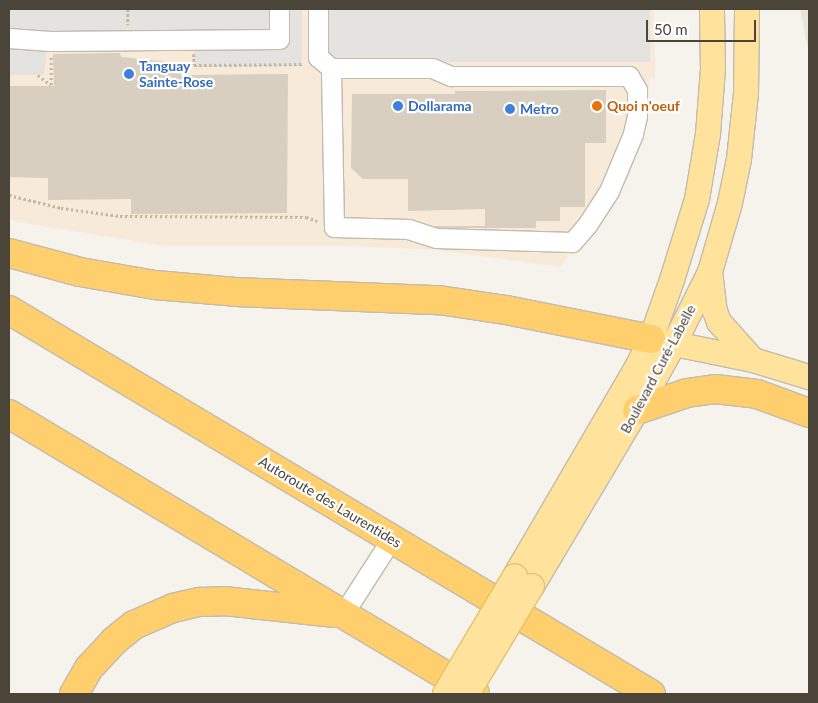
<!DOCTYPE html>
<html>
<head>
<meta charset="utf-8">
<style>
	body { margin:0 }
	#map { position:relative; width:818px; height:703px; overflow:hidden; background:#f6f3ec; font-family:Lato,sans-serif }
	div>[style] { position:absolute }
	.residential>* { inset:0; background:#eae5da }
	.commercial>* { inset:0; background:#f7ead8 }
	.parking>* { inset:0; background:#e5e3e0; transform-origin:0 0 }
	.building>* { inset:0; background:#d8cfc1 }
	.path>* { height:2.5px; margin-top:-1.25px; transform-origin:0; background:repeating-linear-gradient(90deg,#c4b79f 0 2.5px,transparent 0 5px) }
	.roads { filter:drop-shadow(1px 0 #c2bbae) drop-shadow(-1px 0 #c2bbae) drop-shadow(0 1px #c2bbae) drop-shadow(0 -1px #c2bbae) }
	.minor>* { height:19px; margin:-9.5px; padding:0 9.5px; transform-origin:9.5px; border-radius:9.5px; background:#fff }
	.major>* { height:24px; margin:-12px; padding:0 12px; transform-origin:12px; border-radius:12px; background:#ffe39c }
	.highway>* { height:28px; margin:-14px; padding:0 14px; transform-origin:14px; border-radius:14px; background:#ffcf6e }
	.bridges { filter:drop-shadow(1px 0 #e6c16a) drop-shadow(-1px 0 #e6c16a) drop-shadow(0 1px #e6c16a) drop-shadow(0 -1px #e6c16a) }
	.major-bridge>* { height:24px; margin:-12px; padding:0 12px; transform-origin:12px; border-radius:12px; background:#ffe39c }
	.dots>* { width:14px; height:14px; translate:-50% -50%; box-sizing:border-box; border:2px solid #fff; border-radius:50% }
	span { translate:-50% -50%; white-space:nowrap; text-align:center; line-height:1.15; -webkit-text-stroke:4.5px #fff; paint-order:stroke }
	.shop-label { font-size:14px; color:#366cbe; font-weight:700 }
	.left { translate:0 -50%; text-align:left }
	.food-label { font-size:14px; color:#c56008; font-weight:700 }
	.street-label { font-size:14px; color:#4b4439 }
	.frame { position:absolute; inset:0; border:10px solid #4b4439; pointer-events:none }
	.scale { position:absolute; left:646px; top:20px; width:110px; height:22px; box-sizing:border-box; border:2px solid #4b4439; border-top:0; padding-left:6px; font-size:15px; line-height:18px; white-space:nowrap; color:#4b4439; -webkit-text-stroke:4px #fff; paint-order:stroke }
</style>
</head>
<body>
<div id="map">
	<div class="residential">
		<i style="clip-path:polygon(800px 9px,809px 9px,809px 54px)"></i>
	</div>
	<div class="commercial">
		<i style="clip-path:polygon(9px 9px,654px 9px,655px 78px,650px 78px,645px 128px,628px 179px,560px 267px,437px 250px,349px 246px,165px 246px,17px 222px,9px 218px)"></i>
	</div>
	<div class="parking">
		<i style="clip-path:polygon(9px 9px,302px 9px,302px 66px,195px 67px,193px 37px,48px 39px,44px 75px,9px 75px)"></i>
		<i style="left:329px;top:9px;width:321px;height:53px"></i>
	</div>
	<div class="building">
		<i style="clip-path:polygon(120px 53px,121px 57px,189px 64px,189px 75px,288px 74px,287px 213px,131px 214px,131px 199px,48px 200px,48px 178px,9px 177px,9px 86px,54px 86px,53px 54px)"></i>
		<i style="clip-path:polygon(606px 90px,606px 143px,585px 143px,585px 207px,560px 207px,560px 221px,536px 221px,536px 228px,435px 228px,435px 226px,485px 226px,485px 209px,408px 211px,408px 179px,363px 179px,351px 168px,352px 94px,455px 94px,455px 114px,455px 91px)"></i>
	</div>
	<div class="path">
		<i style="left:128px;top:9px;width:16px;rotate:90deg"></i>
		<i style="left:194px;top:54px;width:11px;rotate:90deg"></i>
		<i style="left:194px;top:65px;width:109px;rotate:-0.5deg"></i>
		<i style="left:38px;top:75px;width:16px;rotate:38deg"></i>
		<i style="left:51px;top:85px;width:28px;rotate:-90deg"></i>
		<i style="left:9px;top:195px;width:54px;rotate:14deg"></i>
		<i style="left:61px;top:208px;width:60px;rotate:7.7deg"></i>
		<i style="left:120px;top:216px;width:186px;rotate:0.3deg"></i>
		<i style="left:306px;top:217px;width:12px;rotate:20deg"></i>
	</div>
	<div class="roads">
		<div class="minor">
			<i style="left:318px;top:9px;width:48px;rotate:90deg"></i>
			<i style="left:318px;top:57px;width:17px;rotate:40deg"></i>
			<i style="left:331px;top:68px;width:101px"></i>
			<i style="left:432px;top:68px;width:21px;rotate:23deg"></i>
			<i style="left:451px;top:76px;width:178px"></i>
			<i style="left:629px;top:76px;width:16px;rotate:60deg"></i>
			<i style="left:637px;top:90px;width:26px;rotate:90deg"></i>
			<i style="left:637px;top:116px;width:18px;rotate:103deg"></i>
			<i style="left:633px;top:134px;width:62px;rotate:112.8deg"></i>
			<i style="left:609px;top:191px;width:40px;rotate:122.9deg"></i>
			<i style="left:587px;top:225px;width:23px;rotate:131deg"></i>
			<i style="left:572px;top:242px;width:136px;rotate:-178.3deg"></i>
			<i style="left:436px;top:238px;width:28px;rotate:-162deg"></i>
			<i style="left:409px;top:229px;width:75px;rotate:-178.5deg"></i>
			<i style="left:334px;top:227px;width:159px;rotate:-91.1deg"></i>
			<i style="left:9px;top:38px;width:41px;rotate:4.2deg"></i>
			<i style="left:50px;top:41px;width:229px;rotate:-0.5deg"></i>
			<i style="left:279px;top:39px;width:30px;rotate:-90deg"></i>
			<i style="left:343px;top:614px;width:90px;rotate:-57.2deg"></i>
		</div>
		<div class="major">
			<i style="left:710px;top:272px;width:39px;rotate:83deg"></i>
			<i style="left:715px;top:311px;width:12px;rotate:70deg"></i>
			<i style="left:719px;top:322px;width:51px;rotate:48.2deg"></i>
			<i style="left:660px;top:341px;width:95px;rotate:11.5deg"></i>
			<i style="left:753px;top:360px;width:59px;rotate:16.9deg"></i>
			<i style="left:515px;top:576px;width:238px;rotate:-59.7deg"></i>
			<i style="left:635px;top:371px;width:36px;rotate:-63deg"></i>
			<i style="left:651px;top:339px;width:63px;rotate:-70.4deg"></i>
			<i style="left:672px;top:280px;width:85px;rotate:-72.8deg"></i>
			<i style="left:697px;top:199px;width:66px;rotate:-80.4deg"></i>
			<i style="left:708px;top:134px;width:65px;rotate:-85.6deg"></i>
			<i style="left:713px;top:69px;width:60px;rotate:-91deg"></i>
			<i style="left:532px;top:586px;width:205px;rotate:-59.2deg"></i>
			<i style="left:637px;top:410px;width:76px;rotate:-60.7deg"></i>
			<i style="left:674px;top:344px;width:80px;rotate:-63.4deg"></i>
			<i style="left:710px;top:272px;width:72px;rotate:-73.8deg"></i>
			<i style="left:730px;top:203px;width:45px;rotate:-78.4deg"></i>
			<i style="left:739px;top:159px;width:65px;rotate:-83.9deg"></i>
			<i style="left:746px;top:94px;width:85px;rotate:-89.3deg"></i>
		</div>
		<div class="highway">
			<i style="left:9px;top:253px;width:73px;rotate:15deg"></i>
			<i style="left:80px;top:272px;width:76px;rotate:9.8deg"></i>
			<i style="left:155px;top:285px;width:81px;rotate:4.9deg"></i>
			<i style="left:236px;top:292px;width:203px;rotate:2.3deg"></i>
			<i style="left:439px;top:300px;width:68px;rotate:8.5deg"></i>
			<i style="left:506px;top:310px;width:148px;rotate:11.3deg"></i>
			<i style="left:9px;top:310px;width:748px;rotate:30.88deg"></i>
			<i style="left:637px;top:410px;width:53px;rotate:-18.8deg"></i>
			<i style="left:687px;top:393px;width:28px;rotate:-8deg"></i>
			<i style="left:715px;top:389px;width:42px;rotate:6.8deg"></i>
			<i style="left:757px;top:394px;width:55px;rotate:20.1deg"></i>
			<i style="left:9px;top:414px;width:543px;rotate:30.91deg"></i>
			<i style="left:74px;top:694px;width:30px;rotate:-60deg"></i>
			<i style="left:89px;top:668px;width:37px;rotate:-47deg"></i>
			<i style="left:114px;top:641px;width:26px;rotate:-39deg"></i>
			<i style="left:134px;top:625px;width:43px;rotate:-23.6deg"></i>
			<i style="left:173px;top:608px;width:28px;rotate:-13deg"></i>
			<i style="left:200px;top:602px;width:24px;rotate:-2deg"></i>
			<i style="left:224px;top:601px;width:112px;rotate:6.2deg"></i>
		</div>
	</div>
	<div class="bridges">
		<div class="major-bridge">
			<i style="left:445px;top:694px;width:137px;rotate:-59.3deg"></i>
			<i style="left:467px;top:694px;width:126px;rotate:-59deg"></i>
		</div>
	</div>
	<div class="dots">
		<i style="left:129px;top:74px;background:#3f7fe0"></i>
		<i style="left:398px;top:106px;background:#3f7fe0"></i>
		<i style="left:597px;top:106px;background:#e8710a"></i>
		<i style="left:510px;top:109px;background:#3f7fe0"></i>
	</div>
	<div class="shop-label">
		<span class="left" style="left:139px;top:74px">Tanguay<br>Sainte-Rose</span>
		<span class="left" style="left:408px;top:106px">Dollarama</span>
		<span class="left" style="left:520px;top:109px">Metro</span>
	</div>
	<div class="food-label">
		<span class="left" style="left:607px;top:106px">Quoi n'oeuf</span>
	</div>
	<div class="street-label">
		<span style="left:658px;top:369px;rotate:-62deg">Boulevard Curé-Labelle</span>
		<span style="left:330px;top:502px;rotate:31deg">Autoroute des Laurentides</span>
	</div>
	<div class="frame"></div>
	<div class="scale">50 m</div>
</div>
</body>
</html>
